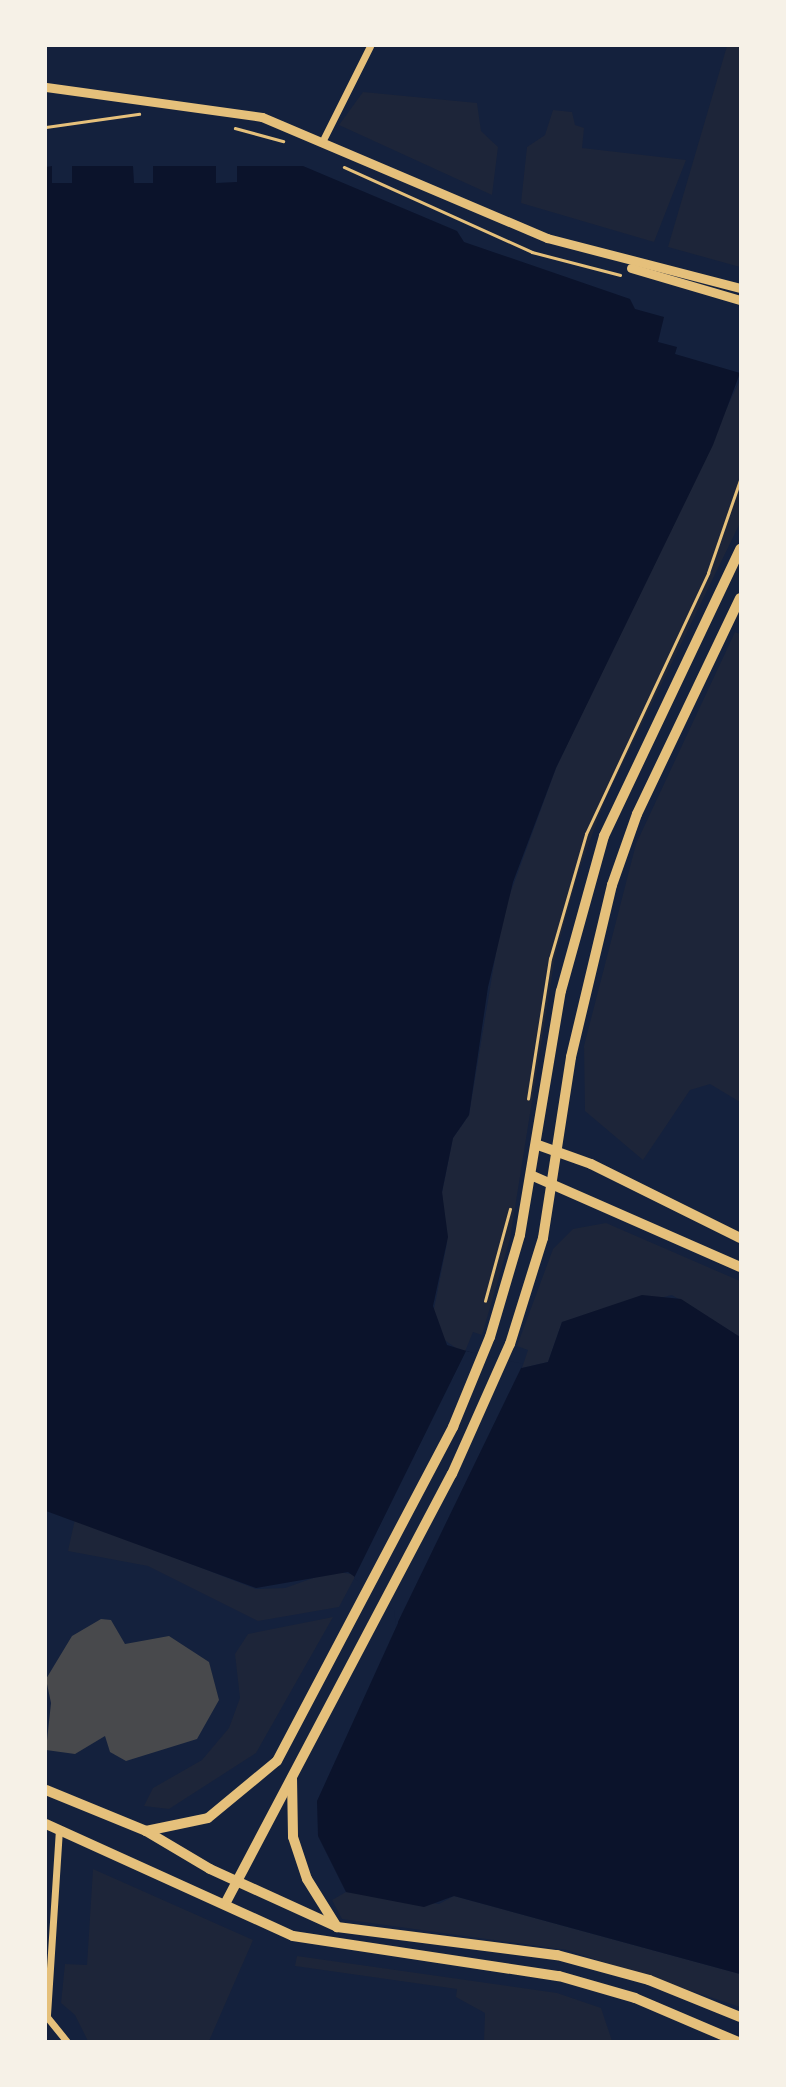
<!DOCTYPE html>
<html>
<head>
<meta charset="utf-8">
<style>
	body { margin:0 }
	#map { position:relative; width:786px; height:2087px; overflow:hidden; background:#14213d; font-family:"Asap Condensed",sans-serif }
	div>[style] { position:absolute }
	.green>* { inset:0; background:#1d2539 }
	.water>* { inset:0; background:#0b132b }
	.pier>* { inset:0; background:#14213d }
	.building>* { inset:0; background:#48494c }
	.path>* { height:2.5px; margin:-1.25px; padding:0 1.25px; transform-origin:1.25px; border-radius:1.25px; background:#e5c07b }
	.minor>* { height:7px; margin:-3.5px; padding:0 3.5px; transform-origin:3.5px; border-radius:3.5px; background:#e5c07b }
	.tertiary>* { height:9px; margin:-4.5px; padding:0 4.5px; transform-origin:4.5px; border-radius:4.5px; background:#e5c07b }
	.secondary>* { height:10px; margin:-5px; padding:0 5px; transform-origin:5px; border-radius:5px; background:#e5c07b }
	.primary>* { height:10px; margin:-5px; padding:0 5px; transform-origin:5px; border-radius:5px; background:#e5c07b }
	span { translate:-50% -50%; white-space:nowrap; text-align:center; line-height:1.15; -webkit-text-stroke:5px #f6f1e7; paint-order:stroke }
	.frame { position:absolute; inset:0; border:47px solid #f6f1e7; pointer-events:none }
</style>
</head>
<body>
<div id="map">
	<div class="green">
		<i style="clip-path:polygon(727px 46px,740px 46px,740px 267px,668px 247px)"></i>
		<i style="clip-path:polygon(363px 92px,477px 103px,481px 131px,498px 147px,492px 195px,339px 125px)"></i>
		<i style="clip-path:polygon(553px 110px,572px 112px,575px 125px,584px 128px,582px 148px,686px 160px,654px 242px,521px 203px,527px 147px,545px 135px)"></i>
		<i style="clip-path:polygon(740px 380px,740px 523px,605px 800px,578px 873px,555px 957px,510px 1239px,482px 1335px,473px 1332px,464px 1354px,442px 1338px,433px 1314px,447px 1243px,442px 1193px,453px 1138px,469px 1115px,502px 916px,556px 768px)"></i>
		<i style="clip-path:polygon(735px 632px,740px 634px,740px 1102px,710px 1084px,690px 1090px,643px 1160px,585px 1111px,584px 1046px,636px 844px)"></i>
		<i style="clip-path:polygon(606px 1223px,740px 1281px,740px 1337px,672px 1295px,562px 1322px,548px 1362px,522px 1368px,528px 1350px,517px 1346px,553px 1249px,573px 1229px)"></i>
		<i style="clip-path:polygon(75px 1519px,256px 1589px,285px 1588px,333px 1571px,356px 1575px,339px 1607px,258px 1621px,148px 1566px,68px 1551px)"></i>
		<i style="clip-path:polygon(333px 1617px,256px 1753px,169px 1809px,144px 1806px,153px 1788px,202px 1760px,229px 1728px,240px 1698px,235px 1654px,248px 1634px)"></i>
		<i style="clip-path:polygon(93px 1869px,253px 1940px,209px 2041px,88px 2041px,75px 2015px,61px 2003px,65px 1964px,87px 1965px)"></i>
		<i style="clip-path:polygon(346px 1892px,439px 1904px,454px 1896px,740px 1974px,740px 2007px,567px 1950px,342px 1919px,332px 1900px)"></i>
		<i style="clip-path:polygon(297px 1956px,557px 1993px,601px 2008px,612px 2041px,484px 2041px,485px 2013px,456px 1997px,457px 1989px,295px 1966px)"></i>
	</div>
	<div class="water">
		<i style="clip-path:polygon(52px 166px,52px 183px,72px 183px,72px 166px,133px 166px,134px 183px,153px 183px,153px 166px,216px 166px,216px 183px,237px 182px,237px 166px,303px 166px,457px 231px,464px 242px,630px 299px,635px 309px,664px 317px,658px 342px,677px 347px,675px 354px,740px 373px,713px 445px,556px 768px,513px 882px,488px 987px,469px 1115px,453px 1138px,442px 1192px,448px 1237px,433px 1306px,447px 1345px,522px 1368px,548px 1362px,562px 1322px,642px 1295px,681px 1299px,740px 1337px,740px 1974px,454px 1896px,424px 1907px,346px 1892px,318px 1836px,317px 1801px,398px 1623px,397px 1608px,348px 1572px,256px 1588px,46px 1511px,46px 167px)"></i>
	</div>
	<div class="pier">
		<i style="clip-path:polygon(466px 1351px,523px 1364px,396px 1626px,394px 1610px,354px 1578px)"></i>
	</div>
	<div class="building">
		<i style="clip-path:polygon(111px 1620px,125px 1644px,169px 1636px,209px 1662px,219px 1700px,197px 1739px,126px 1761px,110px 1752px,105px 1736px,75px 1754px,46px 1750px,51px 1703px,46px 1679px,72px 1636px,101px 1619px)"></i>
	</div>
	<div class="path">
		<i style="left:46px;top:127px;width:94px;rotate:-8deg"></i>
		<i style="left:235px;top:128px;width:50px;rotate:15.2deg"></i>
		<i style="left:344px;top:167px;width:206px;rotate:24.3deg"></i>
		<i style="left:532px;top:252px;width:91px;rotate:14.6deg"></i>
		<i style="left:528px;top:1099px;width:142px;rotate:-81.1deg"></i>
		<i style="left:550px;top:959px;width:130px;rotate:-73.9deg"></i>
		<i style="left:586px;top:834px;width:288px;rotate:-64.9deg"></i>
		<i style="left:708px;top:573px;width:98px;rotate:-71deg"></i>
		<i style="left:485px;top:1301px;width:95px;rotate:-74.8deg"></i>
	</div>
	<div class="minor">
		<i style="left:324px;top:138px;width:103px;rotate:-63.4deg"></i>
		<i style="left:59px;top:1829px;width:188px;rotate:93.7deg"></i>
		<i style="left:47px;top:2017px;width:32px;rotate:51deg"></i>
	</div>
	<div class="tertiary">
		<i style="left:46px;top:87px;width:218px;rotate:7.9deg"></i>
		<i style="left:262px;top:117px;width:310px;rotate:23deg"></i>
		<i style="left:547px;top:238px;width:199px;rotate:14.5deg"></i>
		<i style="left:631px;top:268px;width:114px;rotate:16.4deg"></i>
	</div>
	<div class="secondary">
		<i style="left:538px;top:1145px;width:56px;rotate:19.7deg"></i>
		<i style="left:591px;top:1164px;width:166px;rotate:26.4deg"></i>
		<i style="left:533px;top:1176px;width:226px;rotate:23.7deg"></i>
		<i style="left:146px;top:1831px;width:63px;rotate:-11.8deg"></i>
		<i style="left:208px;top:1818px;width:89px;rotate:-39.6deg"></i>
		<i style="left:277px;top:1761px;width:378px;rotate:-62.2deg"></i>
		<i style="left:453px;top:1427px;width:97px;rotate:-67.7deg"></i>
		<i style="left:490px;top:1337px;width:106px;rotate:-73.6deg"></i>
		<i style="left:520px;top:1235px;width:247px;rotate:-80.5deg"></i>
		<i style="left:561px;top:991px;width:161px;rotate:-74.5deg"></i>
		<i style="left:604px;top:836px;width:318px;rotate:-64.6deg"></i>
		<i style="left:225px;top:1904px;width:486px;rotate:-62.2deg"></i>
		<i style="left:452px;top:1474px;width:142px;rotate:-66deg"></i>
		<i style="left:510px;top:1344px;width:111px;rotate:-72.7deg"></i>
		<i style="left:543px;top:1238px;width:183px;rotate:-81.2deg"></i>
		<i style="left:571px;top:1057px;width:177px;rotate:-76.6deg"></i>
		<i style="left:612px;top:885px;width:75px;rotate:-70.6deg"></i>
		<i style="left:637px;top:814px;width:239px;rotate:-64.5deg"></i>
	</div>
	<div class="primary">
		<i style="left:292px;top:1778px;width:59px;rotate:89deg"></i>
		<i style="left:293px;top:1837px;width:44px;rotate:71.6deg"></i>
		<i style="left:307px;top:1879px;width:57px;rotate:58deg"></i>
		<i style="left:46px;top:1790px;width:108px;rotate:22.3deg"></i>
		<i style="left:146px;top:1831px;width:74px;rotate:30.7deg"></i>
		<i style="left:210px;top:1869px;width:140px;rotate:24.5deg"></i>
		<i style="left:337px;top:1927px;width:222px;rotate:7.3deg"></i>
		<i style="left:557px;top:1955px;width:95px;rotate:15.2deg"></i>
		<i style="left:649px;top:1980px;width:98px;rotate:22.1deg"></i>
		<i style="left:46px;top:1824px;width:271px;rotate:24.4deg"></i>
		<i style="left:293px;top:1936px;width:269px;rotate:8.6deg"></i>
		<i style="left:559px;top:1976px;width:79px;rotate:16.1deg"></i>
		<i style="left:635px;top:1998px;width:112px;rotate:23.1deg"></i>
	</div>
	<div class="frame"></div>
</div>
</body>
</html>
